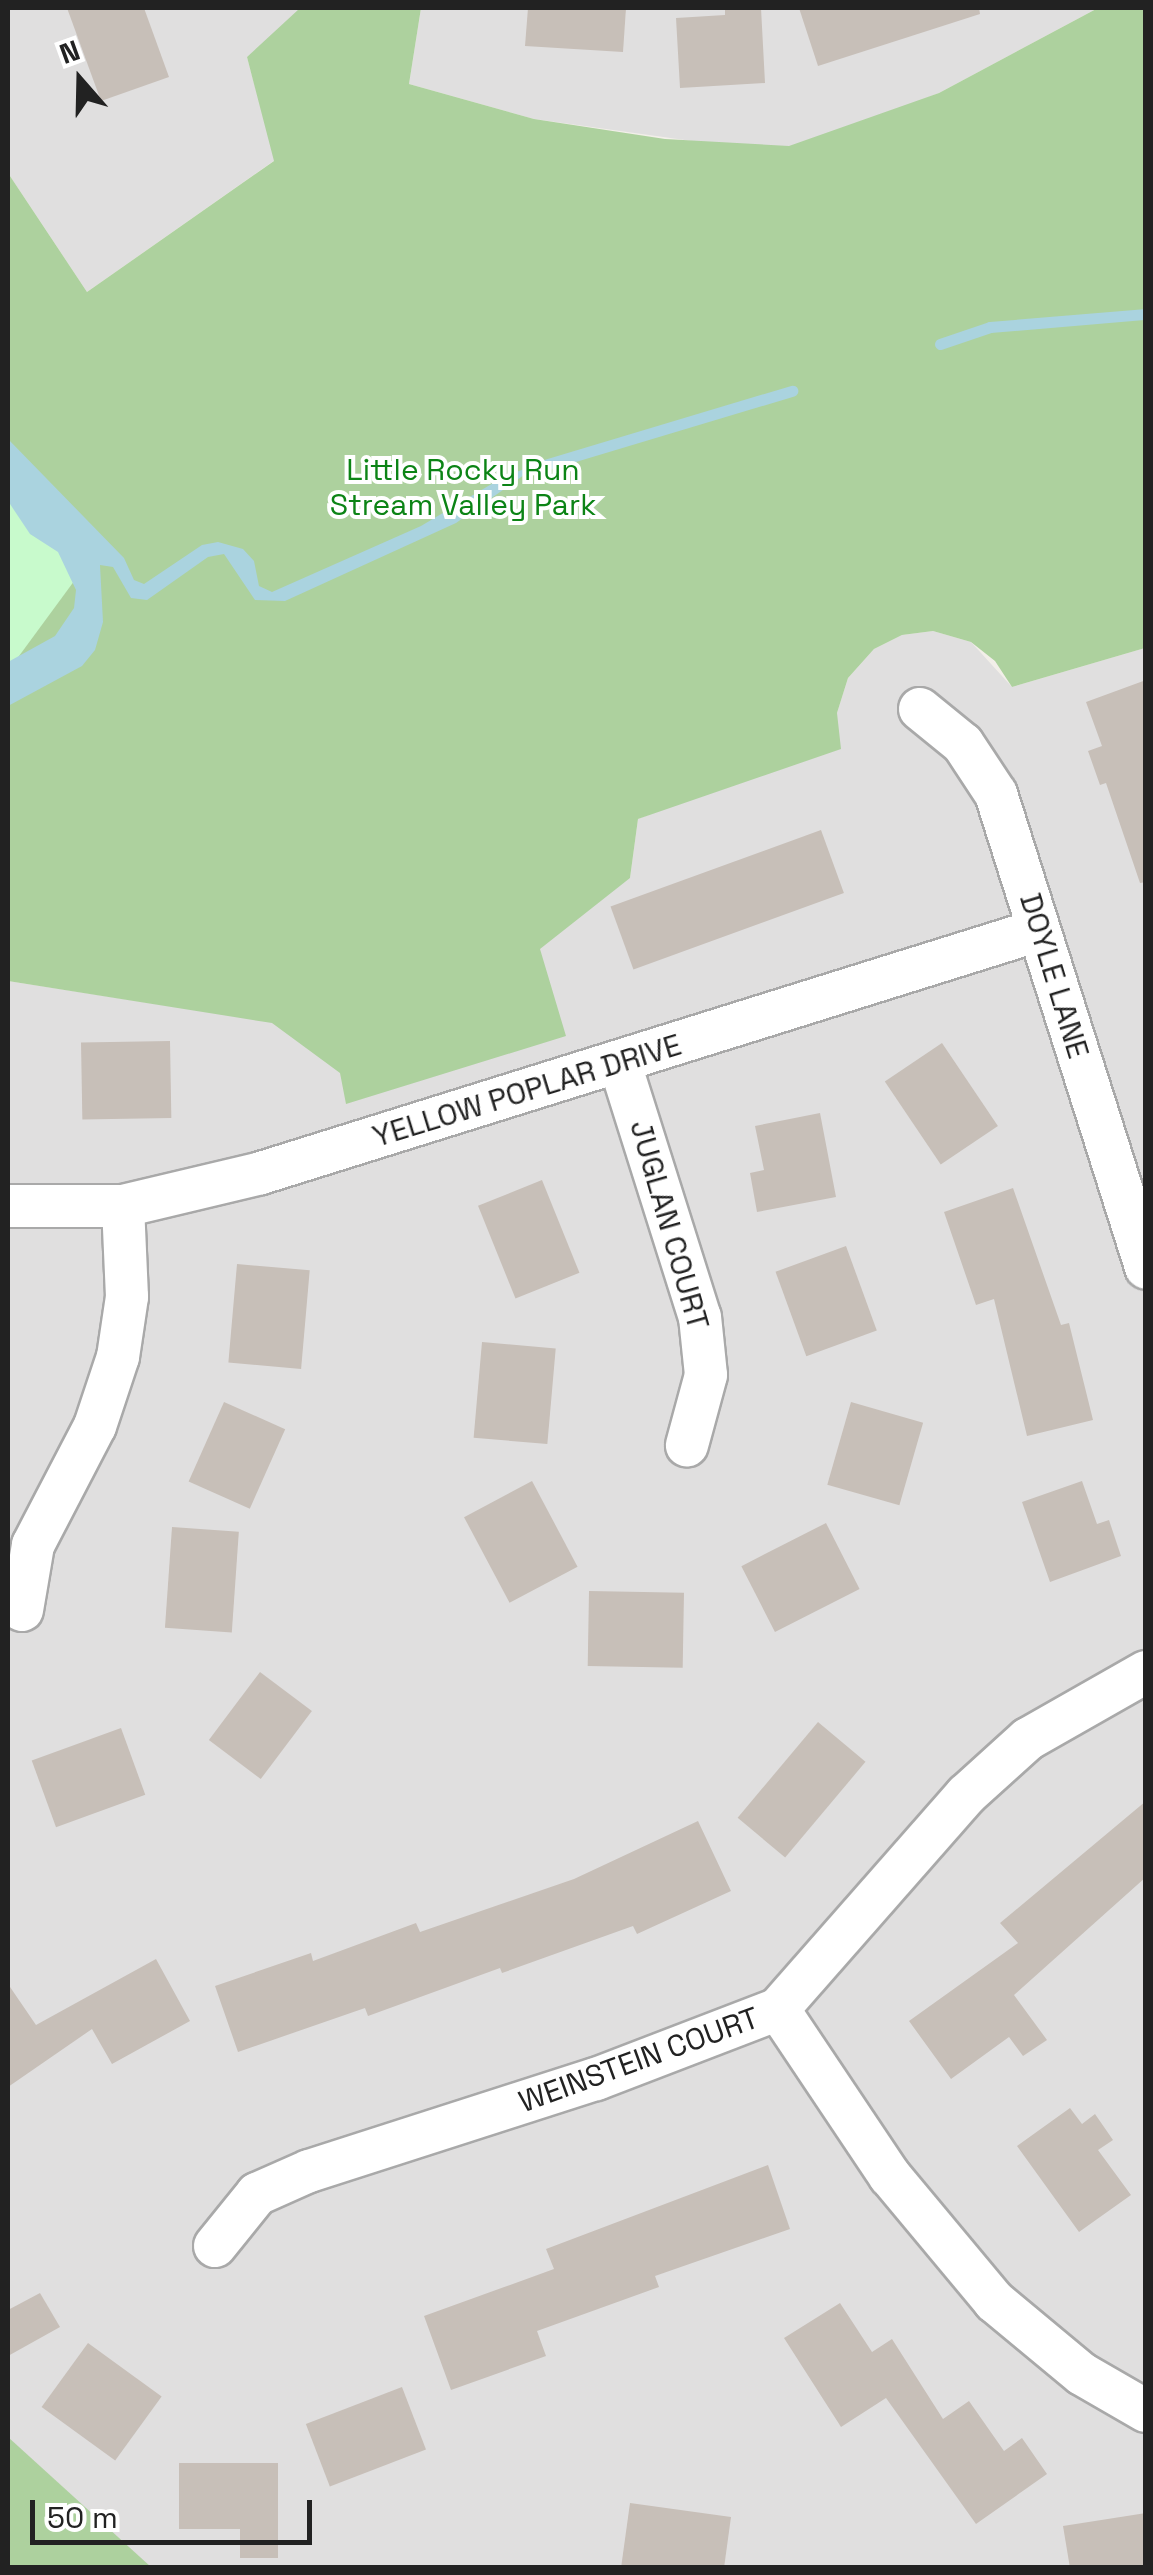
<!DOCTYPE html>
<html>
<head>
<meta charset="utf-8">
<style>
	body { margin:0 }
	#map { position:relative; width:1153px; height:2575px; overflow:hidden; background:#f2efe9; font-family:"Space Grotesk",sans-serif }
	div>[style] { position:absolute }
	.residential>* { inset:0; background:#e0dfdf }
	.forest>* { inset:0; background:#add19e }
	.park>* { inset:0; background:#c8facc }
	.water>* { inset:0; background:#aad3df }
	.stream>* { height:11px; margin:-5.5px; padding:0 5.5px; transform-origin:5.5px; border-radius:5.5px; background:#aad3df }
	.building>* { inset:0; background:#c7bfb8; transform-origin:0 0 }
	.roads { filter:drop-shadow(2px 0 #a9a9a9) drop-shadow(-2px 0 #a9a9a9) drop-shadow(0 2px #a9a9a9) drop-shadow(0 -2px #a9a9a9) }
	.street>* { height:42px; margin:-21px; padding:0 21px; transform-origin:21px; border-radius:21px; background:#fff }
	span { translate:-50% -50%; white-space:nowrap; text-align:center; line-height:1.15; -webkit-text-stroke:8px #fff; paint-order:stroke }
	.park-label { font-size:30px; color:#0c8416 }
	.street-label { font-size:30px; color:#222 }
	.frame { position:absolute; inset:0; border:10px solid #222; pointer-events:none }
	.north { position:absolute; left:30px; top:30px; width:100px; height:100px; -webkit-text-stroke:8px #fff; paint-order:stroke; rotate:340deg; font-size:28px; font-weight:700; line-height:40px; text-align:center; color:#222 }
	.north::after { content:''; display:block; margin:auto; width:35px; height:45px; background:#222; clip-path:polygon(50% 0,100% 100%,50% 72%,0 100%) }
	.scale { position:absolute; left:30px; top:2500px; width:282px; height:45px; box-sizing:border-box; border:5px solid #222; border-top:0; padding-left:12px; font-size:30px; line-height:35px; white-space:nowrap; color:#222; -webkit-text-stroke:8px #fff; paint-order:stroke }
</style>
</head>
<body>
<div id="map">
	<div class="residential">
		<i style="clip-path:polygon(8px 8px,308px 8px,247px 57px,275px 160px,87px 292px,8px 173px)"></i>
		<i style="clip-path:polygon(421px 8px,1098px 8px,939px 93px,785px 154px,534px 119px,409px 84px)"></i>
		<i style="clip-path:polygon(933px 631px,971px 642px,1012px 687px,1145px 648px,1145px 2567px,8px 2567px,8px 981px,272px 1022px,630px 878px,638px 819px,701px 794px,837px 713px,848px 678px,874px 649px,902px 635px)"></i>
	</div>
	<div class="forest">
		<i style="clip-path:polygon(421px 8px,409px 84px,534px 119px,665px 139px,789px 146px,939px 93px,1098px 8px,1145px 8px,1145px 648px,1012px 687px,995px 661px,971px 642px,933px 631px,902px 635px,874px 649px,848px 678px,837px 713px,841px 749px,638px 819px,630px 878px,540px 949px,566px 1036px,346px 1104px,340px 1073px,272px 1023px,8px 981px,8px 173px,87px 292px,274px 161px,247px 57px,299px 9px)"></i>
		<i style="clip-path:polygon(8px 2437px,151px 2567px,8px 2567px)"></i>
	</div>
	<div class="park">
		<i style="clip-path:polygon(8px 465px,94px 554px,8px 671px)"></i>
	</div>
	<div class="water">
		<i style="clip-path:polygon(8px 439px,124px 558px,134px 580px,144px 584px,202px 545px,218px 542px,243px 549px,254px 561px,259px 586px,272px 592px,421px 526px,505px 476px,541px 463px,456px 523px,285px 601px,255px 600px,224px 554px,208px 557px,147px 600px,131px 598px,113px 567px,100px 565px,103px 622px,95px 650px,82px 666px,8px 706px,8px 662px,55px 636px,74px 608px,76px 590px,58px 552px,30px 534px,8px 501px)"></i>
	</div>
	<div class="stream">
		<i style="left:940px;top:344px;width:53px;rotate:-18.8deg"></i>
		<i style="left:990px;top:327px;width:157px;rotate:-4.8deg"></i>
		<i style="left:528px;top:470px;width:276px;rotate:-16.7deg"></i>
	</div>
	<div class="building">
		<i style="clip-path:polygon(67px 8px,144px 8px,169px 77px,101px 101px)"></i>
		<i style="clip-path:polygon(528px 8px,626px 8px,623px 52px,525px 46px)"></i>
		<i style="clip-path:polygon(725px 8px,761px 8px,765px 83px,680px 88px,676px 18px,725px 15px)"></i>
		<i style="clip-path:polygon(799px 8px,979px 8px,980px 14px,818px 66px)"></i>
		<i style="clip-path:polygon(1146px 680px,1146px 882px,1140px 883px,1106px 783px,1100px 785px,1088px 751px,1102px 746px,1086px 702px)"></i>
		<i style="left:821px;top:830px;width:67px;height:224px;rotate:70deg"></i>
		<i style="left:170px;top:1041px;width:77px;height:89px;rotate:89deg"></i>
		<i style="left:942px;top:1043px;width:100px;height:69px;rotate:56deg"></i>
		<i style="clip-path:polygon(820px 1113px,836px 1197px,757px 1212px,750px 1173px,764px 1170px,755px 1126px)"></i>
		<i style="left:542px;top:1180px;width:100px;height:69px;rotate:68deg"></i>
		<i style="clip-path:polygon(1013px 1188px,1061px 1325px,1069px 1323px,1093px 1420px,1027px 1436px,994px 1299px,976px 1305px,944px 1212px)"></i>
		<i style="left:846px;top:1246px;width:90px;height:75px;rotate:70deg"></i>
		<i style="left:237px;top:1264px;width:73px;height:99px;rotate:5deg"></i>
		<i style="left:482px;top:1342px;width:74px;height:96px;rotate:5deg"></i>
		<i style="left:224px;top:1402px;width:67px;height:87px;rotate:24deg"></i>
		<i style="left:851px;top:1402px;width:75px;height:86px;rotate:16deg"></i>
		<i style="left:532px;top:1481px;width:97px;height:77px;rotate:62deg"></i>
		<i style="clip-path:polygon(1082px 1481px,1097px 1524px,1109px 1520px,1121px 1556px,1050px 1582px,1022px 1502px)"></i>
		<i style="left:826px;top:1523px;width:74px;height:95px;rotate:63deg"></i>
		<i style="left:172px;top:1527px;width:67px;height:101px;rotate:4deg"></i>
		<i style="left:589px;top:1591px;width:95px;height:75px;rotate:1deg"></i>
		<i style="left:260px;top:1672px;width:65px;height:85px;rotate:37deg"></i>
		<i style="left:818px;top:1722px;width:62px;height:125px;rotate:40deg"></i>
		<i style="left:121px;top:1728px;width:71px;height:95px;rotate:70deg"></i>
		<i style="clip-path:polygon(1146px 1801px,1146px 1877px,1014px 1995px,1047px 2040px,1023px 2056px,1009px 2037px,951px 2079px,909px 2021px,1018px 1943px,1000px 1923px)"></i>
		<i style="clip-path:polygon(698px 1821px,731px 1891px,637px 1934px,633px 1926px,502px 1973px,500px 1968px,368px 2016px,365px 2008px,238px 2052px,215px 1986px,311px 1953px,313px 1961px,416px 1923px,420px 1932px,574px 1879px)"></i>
		<i style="clip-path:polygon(156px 1959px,190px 2021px,112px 2064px,92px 2029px,8px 2087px,8px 1984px,36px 2025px)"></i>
		<i style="clip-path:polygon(1070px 2108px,1082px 2124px,1095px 2114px,1113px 2140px,1098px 2150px,1131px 2195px,1079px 2232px,1017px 2146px)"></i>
		<i style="clip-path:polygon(768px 2165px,790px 2229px,655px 2276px,659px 2287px,537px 2331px,546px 2356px,451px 2390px,424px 2316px,554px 2269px,546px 2249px)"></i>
		<i style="clip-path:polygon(40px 2293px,60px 2327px,8px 2356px,8px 2310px)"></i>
		<i style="clip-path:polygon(840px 2303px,872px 2352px,892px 2339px,943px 2419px,969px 2401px,1004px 2451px,1022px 2438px,1047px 2474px,976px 2524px,886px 2398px,841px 2427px,784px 2338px)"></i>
		<i style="left:88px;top:2343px;width:91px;height:79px;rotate:36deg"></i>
		<i style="left:402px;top:2387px;width:67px;height:103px;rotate:69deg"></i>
		<i style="clip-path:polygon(179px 2463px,278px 2463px,278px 2558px,240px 2558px,240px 2529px,179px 2529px)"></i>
		<i style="clip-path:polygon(630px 2503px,731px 2517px,724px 2568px,621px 2568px)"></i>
		<i style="clip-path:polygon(1146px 2513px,1146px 2568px,1070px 2568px,1063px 2526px)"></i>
	</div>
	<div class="roads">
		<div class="street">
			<i style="left:920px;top:709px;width:55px;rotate:39.1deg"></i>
			<i style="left:963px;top:744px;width:60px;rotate:56.6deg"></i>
			<i style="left:996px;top:794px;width:497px;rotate:72.4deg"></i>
			<i style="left:620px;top:1064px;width:265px;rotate:72.5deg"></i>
			<i style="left:700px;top:1317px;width:58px;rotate:84.1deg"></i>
			<i style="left:706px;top:1375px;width:73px;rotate:105.2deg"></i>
			<i style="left:8px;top:1206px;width:115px"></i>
			<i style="left:123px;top:1206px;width:142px;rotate:-13.4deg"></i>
			<i style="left:261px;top:1173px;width:815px;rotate:-17.35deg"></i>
			<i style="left:22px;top:1610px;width:66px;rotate:-80.4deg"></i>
			<i style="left:33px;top:1545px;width:134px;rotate:-62.5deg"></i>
			<i style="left:95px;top:1426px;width:73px;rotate:-71.6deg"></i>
			<i style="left:118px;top:1357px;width:61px;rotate:-81.5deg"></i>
			<i style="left:127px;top:1297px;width:91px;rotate:-92.5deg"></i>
			<i style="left:778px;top:2009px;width:201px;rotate:56.2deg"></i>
			<i style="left:890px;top:2176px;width:163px;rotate:50.2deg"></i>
			<i style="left:994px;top:2301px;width:114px;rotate:39.7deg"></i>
			<i style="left:1082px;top:2374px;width:74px;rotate:30deg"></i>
			<i style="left:215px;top:2246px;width:67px;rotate:-51.1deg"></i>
			<i style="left:257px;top:2194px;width:57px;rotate:-23.9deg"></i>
			<i style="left:309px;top:2171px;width:301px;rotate:-17.8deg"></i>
			<i style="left:596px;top:2079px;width:195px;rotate:-21deg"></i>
			<i style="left:778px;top:2009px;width:285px;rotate:-48.7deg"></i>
			<i style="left:966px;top:1795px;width:84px;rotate:-42.1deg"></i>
			<i style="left:1028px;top:1739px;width:136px;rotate:-29.6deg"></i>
		</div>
	</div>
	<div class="park-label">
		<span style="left:463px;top:487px">Little Rocky Run<br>Stream Valley Park</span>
	</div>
	<div class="street-label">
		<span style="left:1054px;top:976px;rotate:73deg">DOYLE LANE</span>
		<span style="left:527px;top:1091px;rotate:-17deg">YELLOW POPLAR DRIVE</span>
		<span style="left:669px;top:1225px;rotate:74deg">JUGLAN COURT</span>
		<span style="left:639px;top:2060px;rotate:-20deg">WEINSTEIN COURT</span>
	</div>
	<div class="frame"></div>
	<div class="north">N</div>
	<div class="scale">50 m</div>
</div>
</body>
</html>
